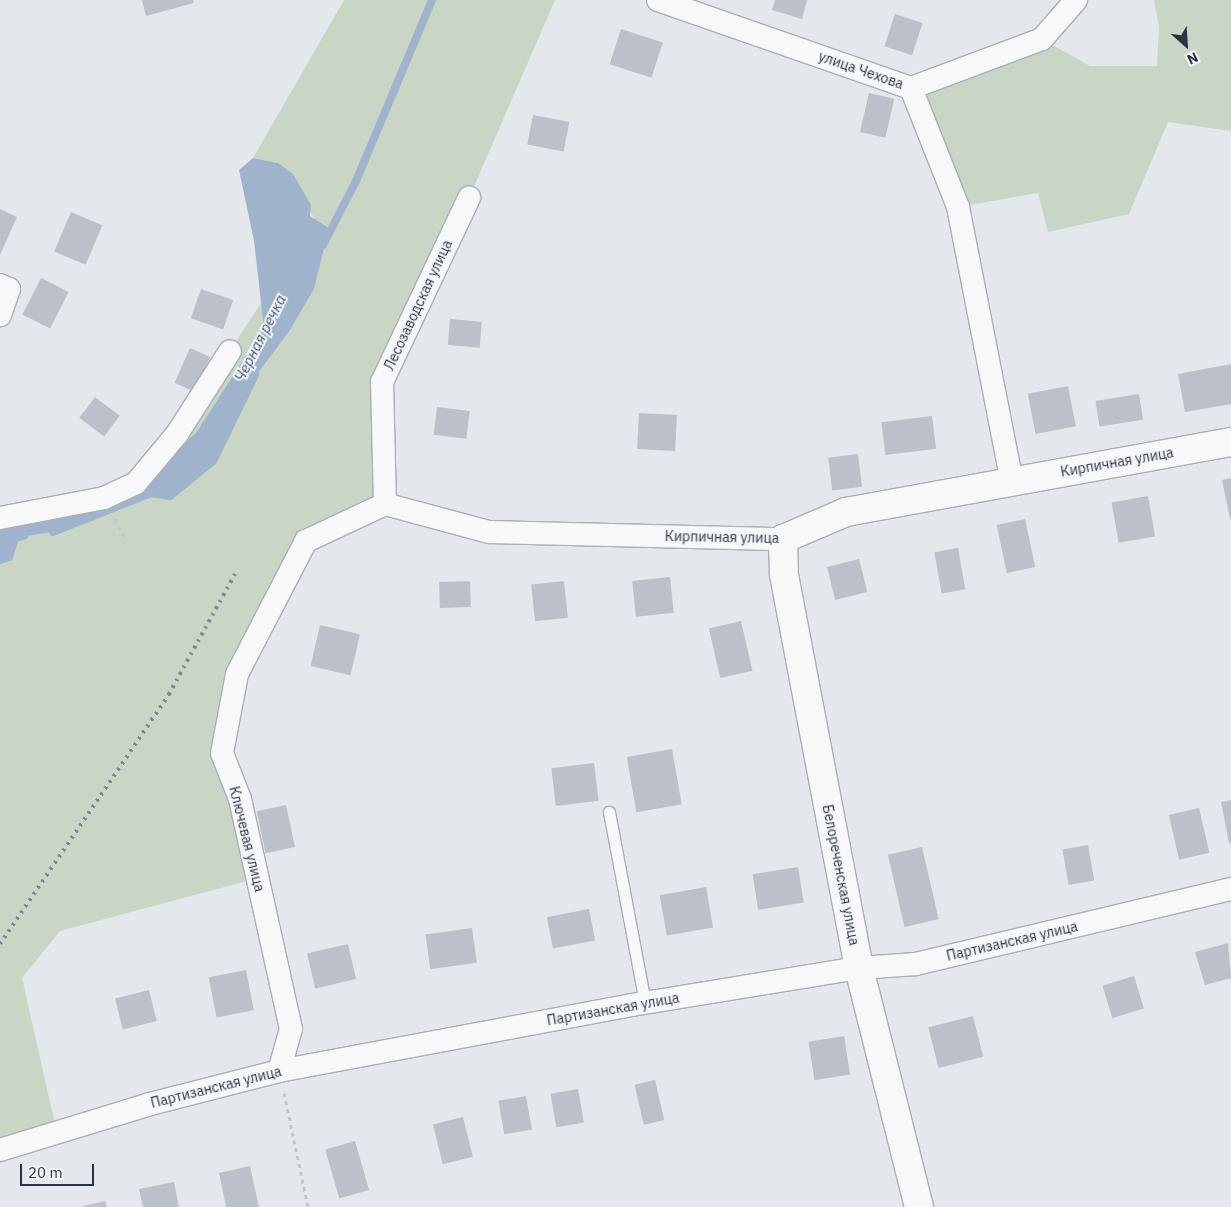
<!DOCTYPE html>
<html>
<head>
<meta charset="utf-8">
<style>
	body { margin:0 }
	#map { position:relative; width:1231px; height:1207px; overflow:hidden; background:#e4e7ec; font-family:"IBM Plex Sans",sans-serif }
	div>[style] { position:absolute }
	.green>* { inset:0; background:#c9d6c5 }
	.water>* { inset:0; background:#9fb4cc }
	.stream>* { height:8px; margin:-4px; padding:0 4px; transform-origin:4px; border-radius:4px; background:#9fb4cc }
	.building>* { inset:0; background:#bbc0ca; transform-origin:0 0 }
	.path>* { height:3px; margin-top:-1.5px; transform-origin:0; background:repeating-linear-gradient(90deg,#c2c5cb 0 4px,transparent 0 8px) }
	.roads { filter:drop-shadow(1px 0 #a9aeb7) drop-shadow(-1px 0 #a9aeb7) drop-shadow(0 1px #a9aeb7) drop-shadow(0 -1px #a9aeb7) }
	.service>* { height:11px; margin:-5.5px; padding:0 5.5px; transform-origin:5.5px; border-radius:5.5px; background:#f7f8fa }
	.minor>* { height:22px; margin:-11px; padding:0 11px; transform-origin:11px; border-radius:11px; background:#f7f8fa }
	.tertiary>* { height:28px; margin:-14px; padding:0 14px; transform-origin:14px; border-radius:14px; background:#f7f8fa }
	.rail>* { height:4px; margin-top:-2px; transform-origin:0; background:repeating-linear-gradient(90deg,#7d8696 0 2.5px,transparent 0 7.5px) }
	span { translate:-50% -50%; white-space:nowrap; text-align:center; line-height:1.15; -webkit-text-stroke:4px #f4f6f9; paint-order:stroke }
	.street-label { font-size:14px; color:#2b3445 }
	.water-label { font-size:15px; color:#34527a; font-style:italic }
	.north { position:absolute; left:1161px; top:20px; width:50px; height:50px; -webkit-text-stroke:4px #f4f6f9; paint-order:stroke; rotate:154deg; font-size:14px; font-weight:700; line-height:20px; text-align:center; color:#2b3445 }
	.north::after { content:''; display:block; margin:auto; width:18px; height:22px; background:#2b3445; clip-path:polygon(50% 0,100% 100%,50% 72%,0 100%) }
	.scale { position:absolute; left:20px; top:1164px; width:74px; height:22px; box-sizing:border-box; border:2px solid #2b3445; border-top:0; padding-left:6px; font-size:15px; line-height:18px; white-space:nowrap; color:#2b3445; -webkit-text-stroke:4px #f4f6f9; paint-order:stroke }
</style>
</head>
<body>
<div id="map">
	<div class="green">
		<i style="clip-path:polygon(344px 0,555px 0,469px 198px,382px 382px,385px 504px,306px 541px,237px 674px,222px 753px,258px 878px,60px 931px,22px 978px,57px 1133px,0 1150px,0 518px,136px 483px,230px 351px,315px 219px,278px 163px,253px 158px)"></i>
		<i style="clip-path:polygon(1154px 0,1231px 0,1231px 131px,1168px 122px,1129px 214px,1048px 232px,1038px 193px,958px 207px,911px 88px,1042px 39px,1090px 66px,1157px 66px,1159px 27px)"></i>
	</div>
	<div class="water">
		<i style="clip-path:polygon(253px 158px,278px 163px,293px 174px,311px 205px,310px 216px,329px 228px,314px 289px,290px 330px,252px 381px,213px 461px,170px 496px,151px 493px,63px 530px,15px 538px,9px 557px,0 560px,0 521px,129px 491px,196px 433px,264px 328px,254px 241px,239px 170px)"></i>
	</div>
	<div class="stream">
		<i style="left:323px;top:245px;width:72px;rotate:-62.7deg"></i>
		<i style="left:356px;top:181px;width:196px;rotate:-67.2deg"></i>
		<i style="left:53px;top:532px;width:105px;rotate:-21.7deg"></i>
		<i style="left:151px;top:493px;width:19px;rotate:9deg"></i>
		<i style="left:170px;top:496px;width:55px;rotate:-39.1deg"></i>
		<i style="left:213px;top:461px;width:96px;rotate:-64deg"></i>
		<i style="left:0;top:560px;width:9px;rotate:-18deg"></i>
		<i style="left:9px;top:557px;width:20px;rotate:-72deg"></i>
		<i style="left:15px;top:538px;width:9px;rotate:-13deg"></i>
	</div>
	<div class="building">
		<i style="clip-path:polygon(142px 0,193px 0,194px 3px,146px 16px)"></i>
		<i style="clip-path:polygon(775px 0,807px 0,802px 19px,772px 10px)"></i>
		<i style="left:895px;top:14px;width:29px;height:34px;rotate:18deg"></i>
		<i style="left:621px;top:29px;width:44px;height:37px;rotate:18deg"></i>
		<i style="left:869px;top:93px;width:26px;height:40px;rotate:13deg"></i>
		<i style="left:533px;top:115px;width:37px;height:30px;rotate:11deg"></i>
		<i style="clip-path:polygon(0 209px,17px 217px,0 255px)"></i>
		<i style="left:71px;top:212px;width:34px;height:43px;rotate:23deg"></i>
		<i style="left:41px;top:278px;width:31px;height:41px;rotate:27deg"></i>
		<i style="left:201px;top:289px;width:34px;height:31px;rotate:19deg"></i>
		<i style="left:450px;top:319px;width:32px;height:26px;rotate:5deg"></i>
		<i style="left:190px;top:348px;width:22px;height:38px;rotate:24deg"></i>
		<i style="clip-path:polygon(1231px 364px,1231px 404px,1185px 412px,1178px 374px)"></i>
		<i style="left:1068px;top:386px;width:41px;height:41px;rotate:79deg"></i>
		<i style="left:1139px;top:394px;width:26px;height:44px;rotate:81deg"></i>
		<i style="left:95px;top:397px;width:31px;height:26px;rotate:37deg"></i>
		<i style="left:437px;top:407px;width:33px;height:28px;rotate:7deg"></i>
		<i style="left:639px;top:413px;width:38px;height:36px;rotate:3deg"></i>
		<i style="left:932px;top:416px;width:33px;height:51px;rotate:83deg"></i>
		<i style="left:858px;top:454px;width:33px;height:30px;rotate:83deg"></i>
		<i style="clip-path:polygon(1231px 478px,1231px 519px,1230px 519px,1222px 480px)"></i>
		<i style="left:1148px;top:496px;width:41px;height:37px;rotate:80deg"></i>
		<i style="left:1025px;top:519px;width:49px;height:29px;rotate:78deg"></i>
		<i style="left:958px;top:548px;width:42px;height:24px;rotate:80deg"></i>
		<i style="left:859px;top:559px;width:34px;height:33px;rotate:76deg"></i>
		<i style="left:670px;top:577px;width:36px;height:38px;rotate:84deg"></i>
		<i style="left:470px;top:581px;width:26px;height:31px;rotate:88deg"></i>
		<i style="left:564px;top:581px;width:37px;height:33px;rotate:84deg"></i>
		<i style="left:741px;top:621px;width:51px;height:33px;rotate:77deg"></i>
		<i style="left:320px;top:625px;width:41px;height:42px;rotate:13deg"></i>
		<i style="left:672px;top:749px;width:56px;height:46px;rotate:80deg"></i>
		<i style="left:594px;top:763px;width:38px;height:43px;rotate:83deg"></i>
		<i style="clip-path:polygon(1231px 800px,1231px 842px,1229px 843px,1221px 802px)"></i>
		<i style="left:286px;top:805px;width:43px;height:30px;rotate:78deg"></i>
		<i style="left:1199px;top:808px;width:46px;height:31px;rotate:77deg"></i>
		<i style="left:1088px;top:845px;width:36px;height:26px;rotate:80deg"></i>
		<i style="left:922px;top:847px;width:74px;height:35px;rotate:77deg"></i>
		<i style="left:798px;top:867px;width:36px;height:46px;rotate:81deg"></i>
		<i style="left:706px;top:887px;width:41px;height:47px;rotate:80deg"></i>
		<i style="left:589px;top:909px;width:32px;height:43px;rotate:79deg"></i>
		<i style="left:472px;top:928px;width:35px;height:47px;rotate:82deg"></i>
		<i style="clip-path:polygon(1228px 943px,1231px 978px,1205px 985px,1195px 952px)"></i>
		<i style="left:348px;top:944px;width:36px;height:42px;rotate:77deg"></i>
		<i style="left:246px;top:970px;width:41px;height:38px;rotate:79deg"></i>
		<i style="left:1134px;top:976px;width:34px;height:33px;rotate:73deg"></i>
		<i style="left:149px;top:990px;width:32px;height:35px;rotate:76deg"></i>
		<i style="left:973px;top:1016px;width:42px;height:46px;rotate:76deg"></i>
		<i style="left:844px;top:1036px;width:39px;height:36px;rotate:81deg"></i>
		<i style="left:655px;top:1080px;width:41px;height:21px;rotate:77deg"></i>
		<i style="left:578px;top:1089px;width:34px;height:28px;rotate:80deg"></i>
		<i style="left:526px;top:1096px;width:34px;height:28px;rotate:80deg"></i>
		<i style="left:463px;top:1117px;width:41px;height:31px;rotate:76deg"></i>
		<i style="left:355px;top:1141px;width:51px;height:31px;rotate:74deg"></i>
		<i style="clip-path:polygon(250px 1166px,259px 1207px,226px 1207px,219px 1173px)"></i>
		<i style="clip-path:polygon(174px 1182px,179px 1207px,143px 1207px,139px 1189px)"></i>
		<i style="clip-path:polygon(105px 1201px,107px 1207px,84px 1207px,84px 1206px)"></i>
	</div>
	<div class="path">
		<i style="left:115px;top:519px;width:21px;rotate:62deg"></i>
		<i style="left:284px;top:1093px;width:116px;rotate:78.1deg"></i>
	</div>
	<div class="roads">
		<div class="service">
			<i style="left:609px;top:812px;width:194px;rotate:79.3deg"></i>
		</div>
		<div class="minor">
			<i style="left:658px;top:0;width:268px;rotate:19.2deg"></i>
			<i style="left:911px;top:88px;width:140px;rotate:-20.5deg"></i>
			<i style="left:1042px;top:39px;width:52px;rotate:-48.9deg"></i>
			<i style="left:911px;top:88px;width:128px;rotate:68.4deg"></i>
			<i style="left:958px;top:207px;width:279px;rotate:78.9deg"></i>
			<i style="left:0;top:285px;width:10px;rotate:24deg"></i>
			<i style="left:9px;top:289px;width:28px;rotate:109deg"></i>
			<i style="left:385px;top:504px;width:108px;rotate:15.1deg"></i>
			<i style="left:489px;top:532px;width:294px;rotate:1.4deg"></i>
			<i style="left:385px;top:504px;width:122px;rotate:-91.4deg"></i>
			<i style="left:382px;top:382px;width:204px;rotate:-64.7deg"></i>
			<i style="left:0;top:518px;width:106px;rotate:-10.9deg"></i>
			<i style="left:104px;top:498px;width:35px;rotate:-25deg"></i>
			<i style="left:136px;top:483px;width:64px;rotate:-50.1deg"></i>
			<i style="left:177px;top:434px;width:98px;rotate:-57.4deg"></i>
			<i style="left:279px;top:1071px;width:44px;rotate:-74.1deg"></i>
			<i style="left:291px;top:1029px;width:236px;rotate:-102.5deg"></i>
			<i style="left:240px;top:799px;width:49px;rotate:-111.4deg"></i>
			<i style="left:222px;top:753px;width:80px;rotate:-79.2deg"></i>
			<i style="left:237px;top:674px;width:150px;rotate:-62.6deg"></i>
			<i style="left:306px;top:541px;width:87px;rotate:-25.1deg"></i>
			<i style="left:0;top:1150px;width:157px;rotate:-17deg"></i>
			<i style="left:150px;top:1104px;width:133px;rotate:-14.3deg"></i>
			<i style="left:279px;top:1071px;width:359px;rotate:-10.6deg"></i>
			<i style="left:632px;top:1005px;width:230px;rotate:-9.3deg"></i>
			<i style="left:859px;top:968px;width:57px;rotate:-4deg"></i>
			<i style="left:916px;top:964px;width:324px;rotate:-13.4deg"></i>
		</div>
		<div class="tertiary">
			<i style="left:919px;top:1207px;width:246px;rotate:-104.1deg"></i>
			<i style="left:859px;top:968px;width:402px;rotate:-100.8deg"></i>
			<i style="left:784px;top:573px;width:34px;rotate:-92deg"></i>
			<i style="left:783px;top:539px;width:69px;rotate:-23.2deg"></i>
			<i style="left:846px;top:512px;width:391px;rotate:-10.3deg"></i>
		</div>
	</div>
	<div class="rail">
		<i style="left:0;top:944px;width:302px;rotate:-55.9deg"></i>
		<i style="left:169px;top:694px;width:139px;rotate:-61.2deg"></i>
	</div>
	<div class="street-label">
		<span style="left:861px;top:70px;rotate:19deg">улица Чехова</span>
		<span style="left:418px;top:305px;rotate:-65deg">Лесозаводская улица</span>
		<span style="left:1117px;top:462px;rotate:-10deg">Кирпичная улица</span>
		<span style="left:722px;top:537px;rotate:1deg">Кирпичная улица</span>
		<span style="left:247px;top:839px;rotate:76deg">Ключевая улица</span>
		<span style="left:841px;top:875px;rotate:79deg">Белореченская улица</span>
		<span style="left:1012px;top:941px;rotate:-13deg">Партизанская улица</span>
		<span style="left:613px;top:1009px;rotate:-10deg">Партизанская улица</span>
		<span style="left:216px;top:1087px;rotate:-14deg">Партизанская улица</span>
	</div>
	<div class="water-label">
		<span style="left:260px;top:338px;rotate:-63deg">Черная речка</span>
	</div>
	<div class="north">N</div>
	<div class="scale">20 m</div>
</div>
</body>
</html>
